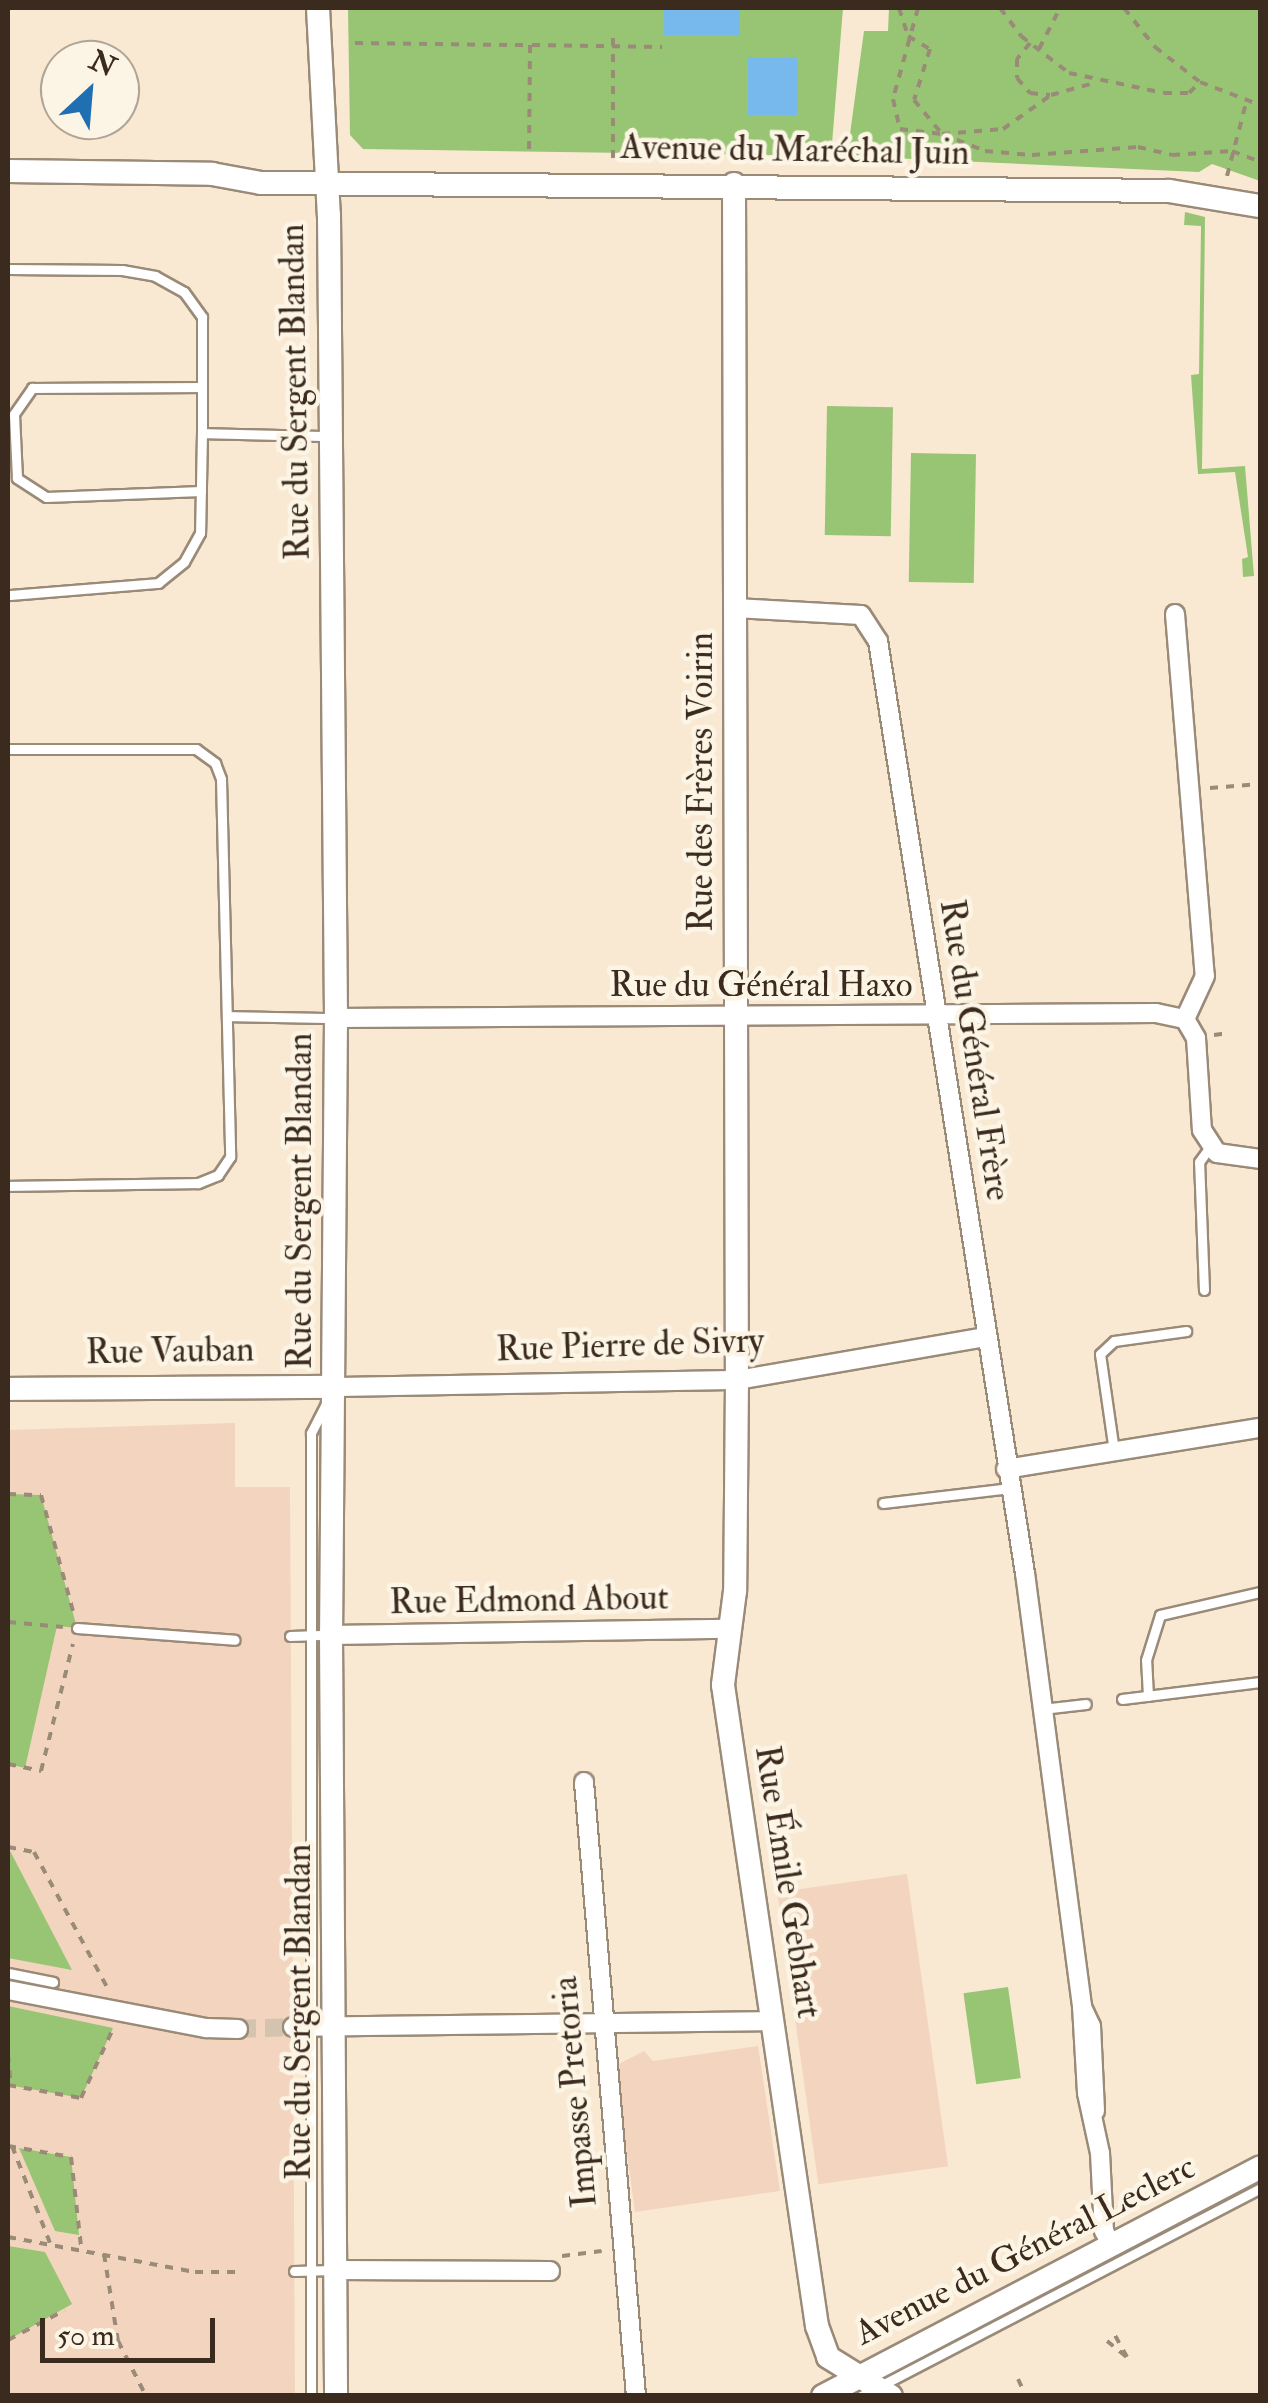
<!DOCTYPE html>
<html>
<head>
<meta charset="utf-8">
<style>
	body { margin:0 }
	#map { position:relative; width:1268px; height:2403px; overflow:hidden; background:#f9e9d3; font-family:"IM FELL Double Pica",serif }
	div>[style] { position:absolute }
	.built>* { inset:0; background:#f3d4be; transform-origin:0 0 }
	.green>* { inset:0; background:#97c573; transform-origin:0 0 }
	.water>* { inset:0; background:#78b9ed; transform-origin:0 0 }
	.minor-tunnel>* { height:18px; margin-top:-9px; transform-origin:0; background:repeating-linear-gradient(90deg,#d3c3af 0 18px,transparent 0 27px) }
	.path>* { height:4px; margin-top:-2px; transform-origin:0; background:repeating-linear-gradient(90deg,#9a8a78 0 8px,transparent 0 16px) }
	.roads { filter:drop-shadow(2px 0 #9a8a78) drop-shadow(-2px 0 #9a8a78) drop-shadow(0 2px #9a8a78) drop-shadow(0 -2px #9a8a78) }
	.service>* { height:9px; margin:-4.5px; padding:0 4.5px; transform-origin:4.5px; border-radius:4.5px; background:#fff }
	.minor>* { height:18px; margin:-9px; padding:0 9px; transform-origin:9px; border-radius:9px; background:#fff }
	.tertiary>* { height:22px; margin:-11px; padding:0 11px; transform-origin:11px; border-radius:11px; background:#fff }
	span { translate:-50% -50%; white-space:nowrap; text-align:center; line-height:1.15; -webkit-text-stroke:9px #fcf5e5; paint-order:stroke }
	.street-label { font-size:35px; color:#3b2a1e }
	.frame { position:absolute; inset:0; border:10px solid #3b2a1e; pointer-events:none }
	.north { position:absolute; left:40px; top:40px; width:100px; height:100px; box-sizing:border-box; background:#fcf5e5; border:2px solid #afa495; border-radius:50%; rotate:26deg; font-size:28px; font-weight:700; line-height:40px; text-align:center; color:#3b2a1e }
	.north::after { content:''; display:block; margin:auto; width:35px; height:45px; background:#1f6fb2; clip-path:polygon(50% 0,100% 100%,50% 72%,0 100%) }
	.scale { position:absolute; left:40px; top:2318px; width:175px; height:45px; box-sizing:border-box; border:5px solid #3b2a1e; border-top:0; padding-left:12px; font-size:30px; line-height:35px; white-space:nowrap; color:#3b2a1e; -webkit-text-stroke:8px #fcf5e5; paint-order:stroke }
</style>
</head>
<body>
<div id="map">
	<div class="built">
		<i style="clip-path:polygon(235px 1423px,235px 1487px,290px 1487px,295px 2395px,8px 2395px,8px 1430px)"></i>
		<i style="left:907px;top:1874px;width:295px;height:131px;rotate:82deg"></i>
		<i style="clip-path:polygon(758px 2046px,780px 2191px,635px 2212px,615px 2066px,644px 2051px,653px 2061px)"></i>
	</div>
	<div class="green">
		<i style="clip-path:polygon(348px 8px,843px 8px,831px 156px,363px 149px,350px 135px)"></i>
		<i style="clip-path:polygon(889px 8px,1260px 8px,1260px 181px,1212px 164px,1199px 172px,847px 156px,864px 31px,888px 31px)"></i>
		<i style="clip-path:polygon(1185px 212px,1205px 217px,1202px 469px,1245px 466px,1254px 576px,1243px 577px,1242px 559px,1248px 557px,1235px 472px,1198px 474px,1191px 375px,1199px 374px,1201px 226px,1184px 225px)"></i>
		<i style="left:827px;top:406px;width:66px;height:129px;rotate:1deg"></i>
		<i style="left:911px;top:453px;width:65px;height:129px;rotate:1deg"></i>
		<i style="clip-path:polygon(8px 1494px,41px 1495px,77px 1628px,57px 1626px,25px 1768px,8px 1764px)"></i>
		<i style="clip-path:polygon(8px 1847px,72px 1970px,8px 1958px)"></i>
		<i style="left:1008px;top:1987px;width:92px;height:45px;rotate:82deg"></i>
		<i style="clip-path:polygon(8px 2006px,113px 2028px,81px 2098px,8px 2085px)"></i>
		<i style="clip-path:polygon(19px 2148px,71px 2157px,79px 2235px,55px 2231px)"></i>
		<i style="clip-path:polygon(8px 2246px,45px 2252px,72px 2304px,8px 2340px)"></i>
	</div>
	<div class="water">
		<i style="left:664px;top:8px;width:76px;height:27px"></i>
		<i style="left:748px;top:57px;width:49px;height:58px"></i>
	</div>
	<div class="minor-tunnel">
		<i style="left:238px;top:2029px;width:55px;rotate:-2.1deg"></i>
	</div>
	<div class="path">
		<i style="left:899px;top:8px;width:29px;rotate:72deg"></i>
		<i style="left:908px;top:36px;width:26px;rotate:31deg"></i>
		<i style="left:930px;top:49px;width:53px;rotate:107.4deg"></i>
		<i style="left:914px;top:100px;width:44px;rotate:50.5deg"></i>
		<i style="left:942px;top:134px;width:46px;rotate:21.6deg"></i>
		<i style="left:985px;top:151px;width:47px;rotate:4.9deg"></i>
		<i style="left:1032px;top:155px;width:106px;rotate:-4.3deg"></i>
		<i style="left:1138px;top:147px;width:35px;rotate:13deg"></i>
		<i style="left:1172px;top:155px;width:60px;rotate:-3.8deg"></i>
		<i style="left:1232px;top:151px;width:30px;rotate:21deg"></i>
		<i style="left:918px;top:8px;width:94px;rotate:105.4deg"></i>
		<i style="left:893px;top:99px;width:31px;rotate:77deg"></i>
		<i style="left:900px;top:129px;width:42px;rotate:6.8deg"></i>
		<i style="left:942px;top:134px;width:61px;rotate:-4.7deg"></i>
		<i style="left:1003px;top:129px;width:59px;rotate:-35.3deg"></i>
		<i style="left:1051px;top:95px;width:45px;rotate:-15.6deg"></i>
		<i style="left:1000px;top:8px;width:35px;rotate:53deg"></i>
		<i style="left:1021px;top:36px;width:61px;rotate:37.6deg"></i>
		<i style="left:1069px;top:73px;width:97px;rotate:11.9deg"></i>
		<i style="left:1164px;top:93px;width:25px"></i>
		<i style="left:1189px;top:93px;width:16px;rotate:-45deg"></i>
		<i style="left:1124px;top:8px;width:50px;rotate:51.5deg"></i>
		<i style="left:1155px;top:47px;width:57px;rotate:37.9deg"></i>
		<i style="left:1200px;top:82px;width:64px;rotate:21deg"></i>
		<i style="left:355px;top:43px;width:175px;rotate:0.7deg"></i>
		<i style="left:530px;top:45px;width:112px;rotate:90.5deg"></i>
		<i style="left:1030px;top:43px;width:21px;rotate:129deg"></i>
		<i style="left:1017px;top:59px;width:19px;rotate:90deg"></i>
		<i style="left:1017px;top:78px;width:20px;rotate:49deg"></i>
		<i style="left:1030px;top:93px;width:20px;rotate:6deg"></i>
		<i style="left:532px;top:45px;width:130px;rotate:0.9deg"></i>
		<i style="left:1039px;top:49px;width:46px;rotate:-62.9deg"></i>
		<i style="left:613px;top:158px;width:121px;rotate:-90deg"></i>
		<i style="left:1227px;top:176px;width:75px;rotate:-75.4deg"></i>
		<i style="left:1210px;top:788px;width:50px;rotate:-4.6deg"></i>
		<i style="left:1214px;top:1035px;width:15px;rotate:-8deg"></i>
		<i style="left:8px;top:1494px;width:33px;rotate:2deg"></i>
		<i style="left:41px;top:1495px;width:124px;rotate:74.6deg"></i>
		<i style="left:8px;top:1622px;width:55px;rotate:5.2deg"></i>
		<i style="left:8px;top:1764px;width:34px;rotate:12deg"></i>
		<i style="left:41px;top:1771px;width:131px;rotate:-75.9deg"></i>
		<i style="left:8px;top:1847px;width:26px;rotate:11deg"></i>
		<i style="left:34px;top:1852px;width:153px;rotate:61.6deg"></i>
		<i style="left:8px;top:2054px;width:32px;rotate:85deg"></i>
		<i style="left:8px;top:2085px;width:74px;rotate:10.1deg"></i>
		<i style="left:81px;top:2098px;width:74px;rotate:-65.2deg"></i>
		<i style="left:8px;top:2146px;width:64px;rotate:9.9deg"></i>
		<i style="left:71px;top:2157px;width:90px;rotate:83.6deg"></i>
		<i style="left:12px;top:2146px;width:104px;rotate:68.6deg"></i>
		<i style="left:8px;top:2237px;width:190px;rotate:10.6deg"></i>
		<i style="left:195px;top:2272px;width:43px"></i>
		<i style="left:104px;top:2254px;width:88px;rotate:80.9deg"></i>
		<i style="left:118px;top:2341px;width:62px;rotate:63deg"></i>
		<i style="left:562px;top:2256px;width:40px;rotate:-7.1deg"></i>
		<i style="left:8px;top:2340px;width:64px;rotate:-27.8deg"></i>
		<i style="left:1107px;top:2341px;width:26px;rotate:39deg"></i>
		<i style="left:1127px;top:2357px;width:31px;rotate:-119deg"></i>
		<i style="left:1018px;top:2379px;width:19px;rotate:65deg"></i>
	</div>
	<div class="roads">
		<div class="service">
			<i style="left:8px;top:269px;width:114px;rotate:0.5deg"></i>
			<i style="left:122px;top:270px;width:34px;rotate:10deg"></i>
			<i style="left:155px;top:276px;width:33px;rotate:29deg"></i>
			<i style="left:184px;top:292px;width:31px;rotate:54deg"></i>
			<i style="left:202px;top:317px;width:116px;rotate:90deg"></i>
			<i style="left:202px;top:433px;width:100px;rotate:91.1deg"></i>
			<i style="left:200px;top:533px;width:33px;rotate:119deg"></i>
			<i style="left:184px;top:562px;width:33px;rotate:141deg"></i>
			<i style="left:158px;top:583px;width:150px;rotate:175.4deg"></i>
			<i style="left:202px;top:433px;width:126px;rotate:1.4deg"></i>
			<i style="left:201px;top:491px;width:155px;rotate:177.8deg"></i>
			<i style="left:46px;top:497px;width:35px;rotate:-147deg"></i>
			<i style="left:17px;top:478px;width:64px;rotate:-92.7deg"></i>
			<i style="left:14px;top:414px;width:32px;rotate:-55deg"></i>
			<i style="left:32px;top:388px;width:170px;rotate:-0.3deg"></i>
			<i style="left:8px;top:749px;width:188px"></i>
			<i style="left:196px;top:749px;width:24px;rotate:36deg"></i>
			<i style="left:215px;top:763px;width:17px;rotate:69deg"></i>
			<i style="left:221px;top:779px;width:378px;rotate:88.6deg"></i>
			<i style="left:230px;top:1157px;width:22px;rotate:124deg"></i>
			<i style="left:218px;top:1175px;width:22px;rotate:158deg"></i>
			<i style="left:198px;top:1183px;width:190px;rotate:179.1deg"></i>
			<i style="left:227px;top:1016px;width:107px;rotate:1.1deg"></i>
			<i style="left:1204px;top:1290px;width:128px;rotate:-92.2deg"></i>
			<i style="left:1199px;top:1162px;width:19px;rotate:-54deg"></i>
			<i style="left:1114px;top:1451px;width:98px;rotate:-98.2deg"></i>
			<i style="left:1100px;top:1354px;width:19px;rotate:-43deg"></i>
			<i style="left:1114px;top:1341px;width:73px;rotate:-7.9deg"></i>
			<i style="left:883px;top:1503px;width:128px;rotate:-6.7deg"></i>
			<i style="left:77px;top:1628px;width:158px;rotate:4.3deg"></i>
			<i style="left:290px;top:1636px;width:38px;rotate:-2deg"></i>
			<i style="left:1148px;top:1696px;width:36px;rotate:-93deg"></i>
			<i style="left:1146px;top:1660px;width:47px;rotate:-72.7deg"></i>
			<i style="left:1160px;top:1615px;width:103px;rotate:-13deg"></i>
			<i style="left:1122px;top:1699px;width:139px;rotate:-7deg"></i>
			<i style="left:1042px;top:1709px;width:44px;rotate:-6.5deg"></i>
			<i style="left:8px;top:1973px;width:46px;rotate:11.3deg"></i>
			<i style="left:294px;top:2271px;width:40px;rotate:-1.4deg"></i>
			<i style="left:311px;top:2396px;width:963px;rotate:-90deg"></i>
			<i style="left:311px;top:1433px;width:34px;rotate:-63deg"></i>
			<i style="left:861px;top:2396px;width:450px;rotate:-27.5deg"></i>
		</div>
		<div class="minor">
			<i style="left:735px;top:608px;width:126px;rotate:3.2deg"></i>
			<i style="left:861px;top:615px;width:31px;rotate:57deg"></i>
			<i style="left:878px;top:641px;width:944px;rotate:81.04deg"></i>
			<i style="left:1025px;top:1573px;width:437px;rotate:82.5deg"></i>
			<i style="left:1082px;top:2006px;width:87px;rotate:86.7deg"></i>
			<i style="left:1087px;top:2093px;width:61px;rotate:77.8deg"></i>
			<i style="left:1100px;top:2153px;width:78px;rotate:87.1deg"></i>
			<i style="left:1104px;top:2231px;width:17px;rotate:62deg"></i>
			<i style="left:1175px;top:614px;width:363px;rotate:85.3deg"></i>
			<i style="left:1205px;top:976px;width:47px;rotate:114.9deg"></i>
			<i style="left:1185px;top:1019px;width:22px;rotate:60deg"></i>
			<i style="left:1196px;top:1038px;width:92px;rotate:86.3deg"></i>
			<i style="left:1202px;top:1130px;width:27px;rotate:57deg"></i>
			<i style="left:1217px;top:1153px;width:43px;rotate:7.9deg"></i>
			<i style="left:336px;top:1018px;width:820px;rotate:-0.35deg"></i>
			<i style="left:1156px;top:1013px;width:30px;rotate:12deg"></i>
			<i style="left:333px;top:1387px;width:404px;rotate:-1deg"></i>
			<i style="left:737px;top:1380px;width:254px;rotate:-9.8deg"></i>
			<i style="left:1006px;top:1469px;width:257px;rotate:-9.2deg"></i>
			<i style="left:331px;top:1635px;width:397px;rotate:-0.9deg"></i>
			<i style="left:584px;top:1782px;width:616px;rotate:85.16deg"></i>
			<i style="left:8px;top:1990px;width:202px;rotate:10.9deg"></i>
			<i style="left:206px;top:2028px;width:32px;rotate:2deg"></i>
			<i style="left:1082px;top:2007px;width:21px;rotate:65deg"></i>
			<i style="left:1091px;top:2026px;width:85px;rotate:87.3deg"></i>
			<i style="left:293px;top:2027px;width:480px;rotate:-0.7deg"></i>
			<i style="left:337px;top:2270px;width:213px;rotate:0.3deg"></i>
		</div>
		<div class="tertiary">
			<i style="left:318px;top:8px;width:207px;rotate:87deg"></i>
			<i style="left:329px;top:215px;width:803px;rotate:89.5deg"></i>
			<i style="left:336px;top:1018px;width:617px;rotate:90.46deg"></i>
			<i style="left:331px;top:1635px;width:761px;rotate:89.62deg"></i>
			<i style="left:8px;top:171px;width:204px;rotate:0.8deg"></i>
			<i style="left:212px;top:174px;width:50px;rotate:10.4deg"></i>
			<i style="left:261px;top:183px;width:908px;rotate:0.5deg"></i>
			<i style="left:1169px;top:191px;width:92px;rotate:9.4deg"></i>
			<i style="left:734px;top:184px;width:1196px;rotate:89.86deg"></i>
			<i style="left:737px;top:1380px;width:211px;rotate:90.5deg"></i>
			<i style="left:735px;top:1591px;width:95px;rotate:97.3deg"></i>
			<i style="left:723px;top:1685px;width:648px;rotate:81.66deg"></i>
			<i style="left:817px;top:2326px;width:33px;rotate:70deg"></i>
			<i style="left:828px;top:2357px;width:74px;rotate:31.8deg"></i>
			<i style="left:8px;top:1389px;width:325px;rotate:-0.4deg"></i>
			<i style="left:823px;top:2396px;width:493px;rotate:-27.6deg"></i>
		</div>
	</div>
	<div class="street-label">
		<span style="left:795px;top:150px;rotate:1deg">Avenue du Maréchal Juin</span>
		<span style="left:295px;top:392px;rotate:-91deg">Rue du Sergent Blandan</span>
		<span style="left:701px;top:782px;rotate:-90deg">Rue des Frères Voirin</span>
		<span style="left:761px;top:985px">Rue du Général Haxo</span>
		<span style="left:975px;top:1050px;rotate:81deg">Rue du Général Frère</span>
		<span style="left:300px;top:1201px;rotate:-90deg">Rue du Sergent Blandan</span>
		<span style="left:630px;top:1345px;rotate:-2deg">Rue Pierre de Sivry</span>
		<span style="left:170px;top:1351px;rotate:-1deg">Rue Vauban</span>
		<span style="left:529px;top:1600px;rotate:-1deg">Rue Edmond About</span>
		<span style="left:788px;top:1882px;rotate:81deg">Rue Émile Gebhart</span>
		<span style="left:299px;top:2012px;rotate:-90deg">Rue du Sergent Blandan</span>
		<span style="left:575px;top:2092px;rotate:-95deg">Impasse Pretoria</span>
		<span style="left:1025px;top:2250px;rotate:-27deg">Avenue du Général Leclerc</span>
	</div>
	<div class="frame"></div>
	<div class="north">N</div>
	<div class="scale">50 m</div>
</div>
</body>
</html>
